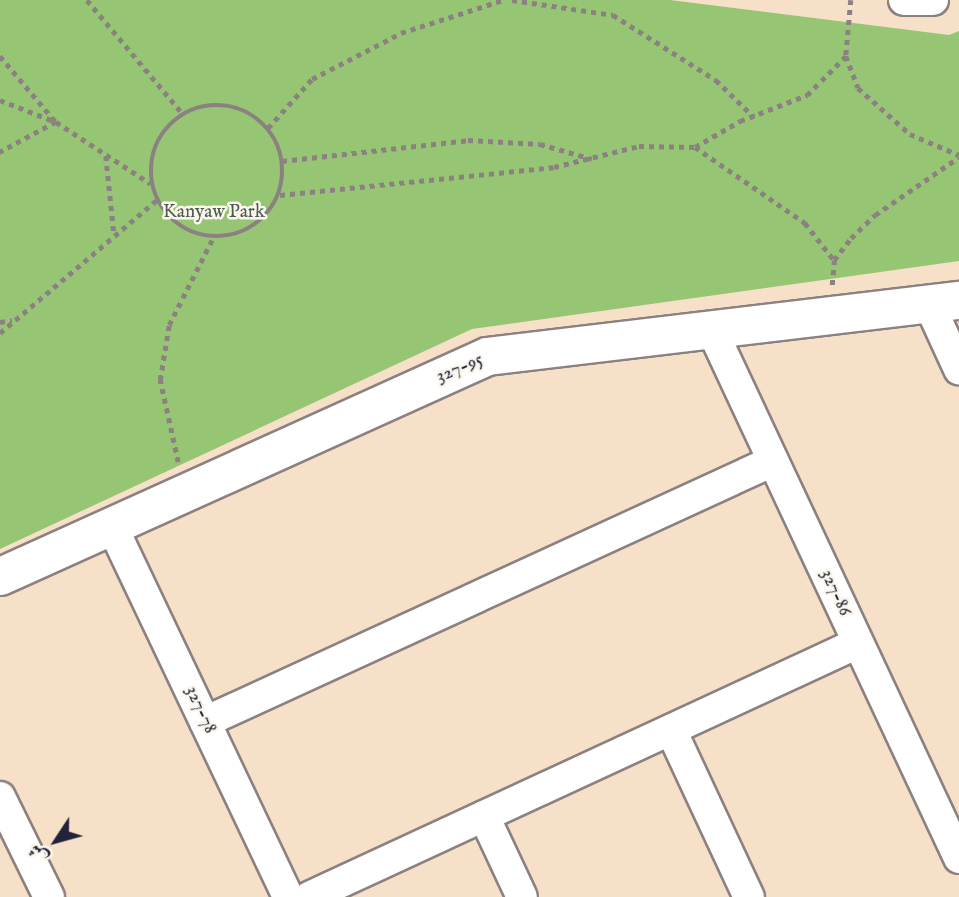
<!DOCTYPE html>
<html>
<head>
<meta charset="utf-8">
<style>
	body { margin:0 }
	#map { position:relative; width:959px; height:897px; overflow:hidden; background:#f6e0c7; font-family:"IM FELL English",Amiri,serif }
	div>[style] { position:absolute }
	.green>* { inset:0; background:#96c574 }
	.path>* { height:4.5px; margin-top:-2.25px; transform-origin:0; background:repeating-linear-gradient(90deg,#8c8181 0 5px,transparent 0 10px) }
	.path>.ring { margin:-2.25px; padding:0; box-sizing:content-box; background:none; border:4.5px solid #8c8181; border-radius:50% }
	.roads { filter:drop-shadow(2px 0 #8c8181) drop-shadow(-2px 0 #8c8181) drop-shadow(0 2px #8c8181) drop-shadow(0 -2px #8c8181) }
	.minor>* { height:30px; margin:-15px; padding:0 15px; transform-origin:15px; border-radius:15px; background:#fff }
	.tertiary>* { height:37px; margin:-18.5px; padding:0 18.5px; transform-origin:18.5px; border-radius:18.5px; background:#fff }
	span { translate:-50% -50%; white-space:nowrap; text-align:center; line-height:1.15; -webkit-text-stroke:5px #fbf7ec; paint-order:stroke }
	.park-label { font-size:19px; color:#4b5b4f }
	.street-label { font-size:19px; color:#22223b }
	.north { position:absolute; left:21px; top:806px; width:70px; height:70px; -webkit-text-stroke:5px #fbf7ec; paint-order:stroke; rotate:234deg; font-size:19px; font-weight:700; line-height:28px; text-align:center; color:#22223b }
	.north::after { content:''; display:block; margin:auto; width:24px; height:32px; background:#22223b; clip-path:polygon(50% 0,100% 100%,50% 72%,0 100%) }
</style>
</head>
<body>
<div id="map">
	<div class="green">
		<i style="clip-path:polygon(0 0,670px 0,949px 35px,959px 31px,959px 261px,472px 329px,0 549px)"></i>
	</div>
	<div class="path">
		<i style="left:87px;top:0;width:148px;rotate:49.9deg"></i>
		<i style="left:512px;top:0;width:102px;rotate:8.4deg"></i>
		<i style="left:613px;top:15px;width:122px;rotate:32.3deg"></i>
		<i style="left:716px;top:80px;width:53px;rotate:44.2deg"></i>
		<i style="left:851px;top:0;width:56px;rotate:95.1deg"></i>
		<i style="left:846px;top:56px;width:34px;rotate:69deg"></i>
		<i style="left:858px;top:88px;width:69px;rotate:41.5deg"></i>
		<i style="left:910px;top:134px;width:53px;rotate:23.2deg"></i>
		<i style="left:0;top:56px;width:87px;rotate:49.7deg"></i>
		<i style="left:56px;top:122px;width:64px;rotate:151.8deg"></i>
		<i style="left:0;top:100px;width:60px;rotate:21.4deg"></i>
		<i style="left:56px;top:122px;width:113px;rotate:33.1deg"></i>
		<i class="ring" style="left:151px;top:105px;width:127.5px;height:127.5px"></i>
		<i style="left:268px;top:128px;width:66px;rotate:-48.1deg"></i>
		<i style="left:312px;top:79px;width:100px;rotate:-27.3deg"></i>
		<i style="left:401px;top:33px;width:107px;rotate:-17.9deg"></i>
		<i style="left:695px;top:147px;width:134px;rotate:34.6deg"></i>
		<i style="left:805px;top:223px;width:47px;rotate:51.9deg"></i>
		<i style="left:106px;top:156px;width:78px;rotate:84.1deg"></i>
		<i style="left:282px;top:161px;width:187px;rotate:-6.4deg"></i>
		<i style="left:468px;top:140px;width:72px;rotate:3.2deg"></i>
		<i style="left:540px;top:144px;width:54px;rotate:16.1deg"></i>
		<i style="left:280px;top:195px;width:275px;rotate:-5.8deg"></i>
		<i style="left:554px;top:167px;width:88px;rotate:-13.9deg"></i>
		<i style="left:639px;top:146px;width:56px;rotate:1deg"></i>
		<i style="left:695px;top:147px;width:52px;rotate:-30deg"></i>
		<i style="left:740px;top:121px;width:72px;rotate:-21.2deg"></i>
		<i style="left:807px;top:95px;width:55px;rotate:-45deg"></i>
		<i style="left:832px;top:285px;width:25px;rotate:-85deg"></i>
		<i style="left:834px;top:260px;width:28px;rotate:-52deg"></i>
		<i style="left:851px;top:238px;width:33px;rotate:-44deg"></i>
		<i style="left:875px;top:215px;width:102px;rotate:-34.6deg"></i>
		<i style="left:0;top:322px;width:12px;rotate:-9deg"></i>
		<i style="left:0;top:333px;width:206px;rotate:-40.3deg"></i>
		<i style="left:178px;top:462px;width:84px;rotate:-102.4deg"></i>
		<i style="left:160px;top:380px;width:56px;rotate:-80.7deg"></i>
		<i style="left:169px;top:325px;width:97px;rotate:-63.2deg"></i>
	</div>
	<div class="roads">
		<div class="minor">
			<i style="left:904px;top:0;width:29px"></i>
			<i style="left:929px;top:304px;width:72px;rotate:65.2deg"></i>
			<i style="left:711px;top:328px;width:585px;rotate:64.92deg"></i>
			<i style="left:111px;top:524px;width:413px;rotate:64.6deg"></i>
			<i style="left:205px;top:722px;width:625px;rotate:-24.68deg"></i>
			<i style="left:671px;top:730px;width:184px;rotate:65deg"></i>
			<i style="left:0;top:797px;width:111px;rotate:63.9deg"></i>
			<i style="left:484px;top:816px;width:89px;rotate:64.9deg"></i>
			<i style="left:309px;top:897px;width:605px;rotate:-24.83deg"></i>
		</div>
		<div class="tertiary">
			<i style="left:0;top:576px;width:534px;rotate:-24.31deg"></i>
			<i style="left:487px;top:356px;width:475px;rotate:-6.8deg"></i>
		</div>
	</div>
	<div class="park-label">
		<span style="left:214px;top:213px">Kanyaw Park</span>
	</div>
	<div class="street-label">
		<span style="left:460px;top:369px;rotate:-23deg">327-95</span>
		<span style="left:835px;top:593px;rotate:65deg">327-86</span>
		<span style="left:200px;top:710px;rotate:65deg">327-78</span>
	</div>
	<div class="north">ش</div>
</div>
</body>
</html>
